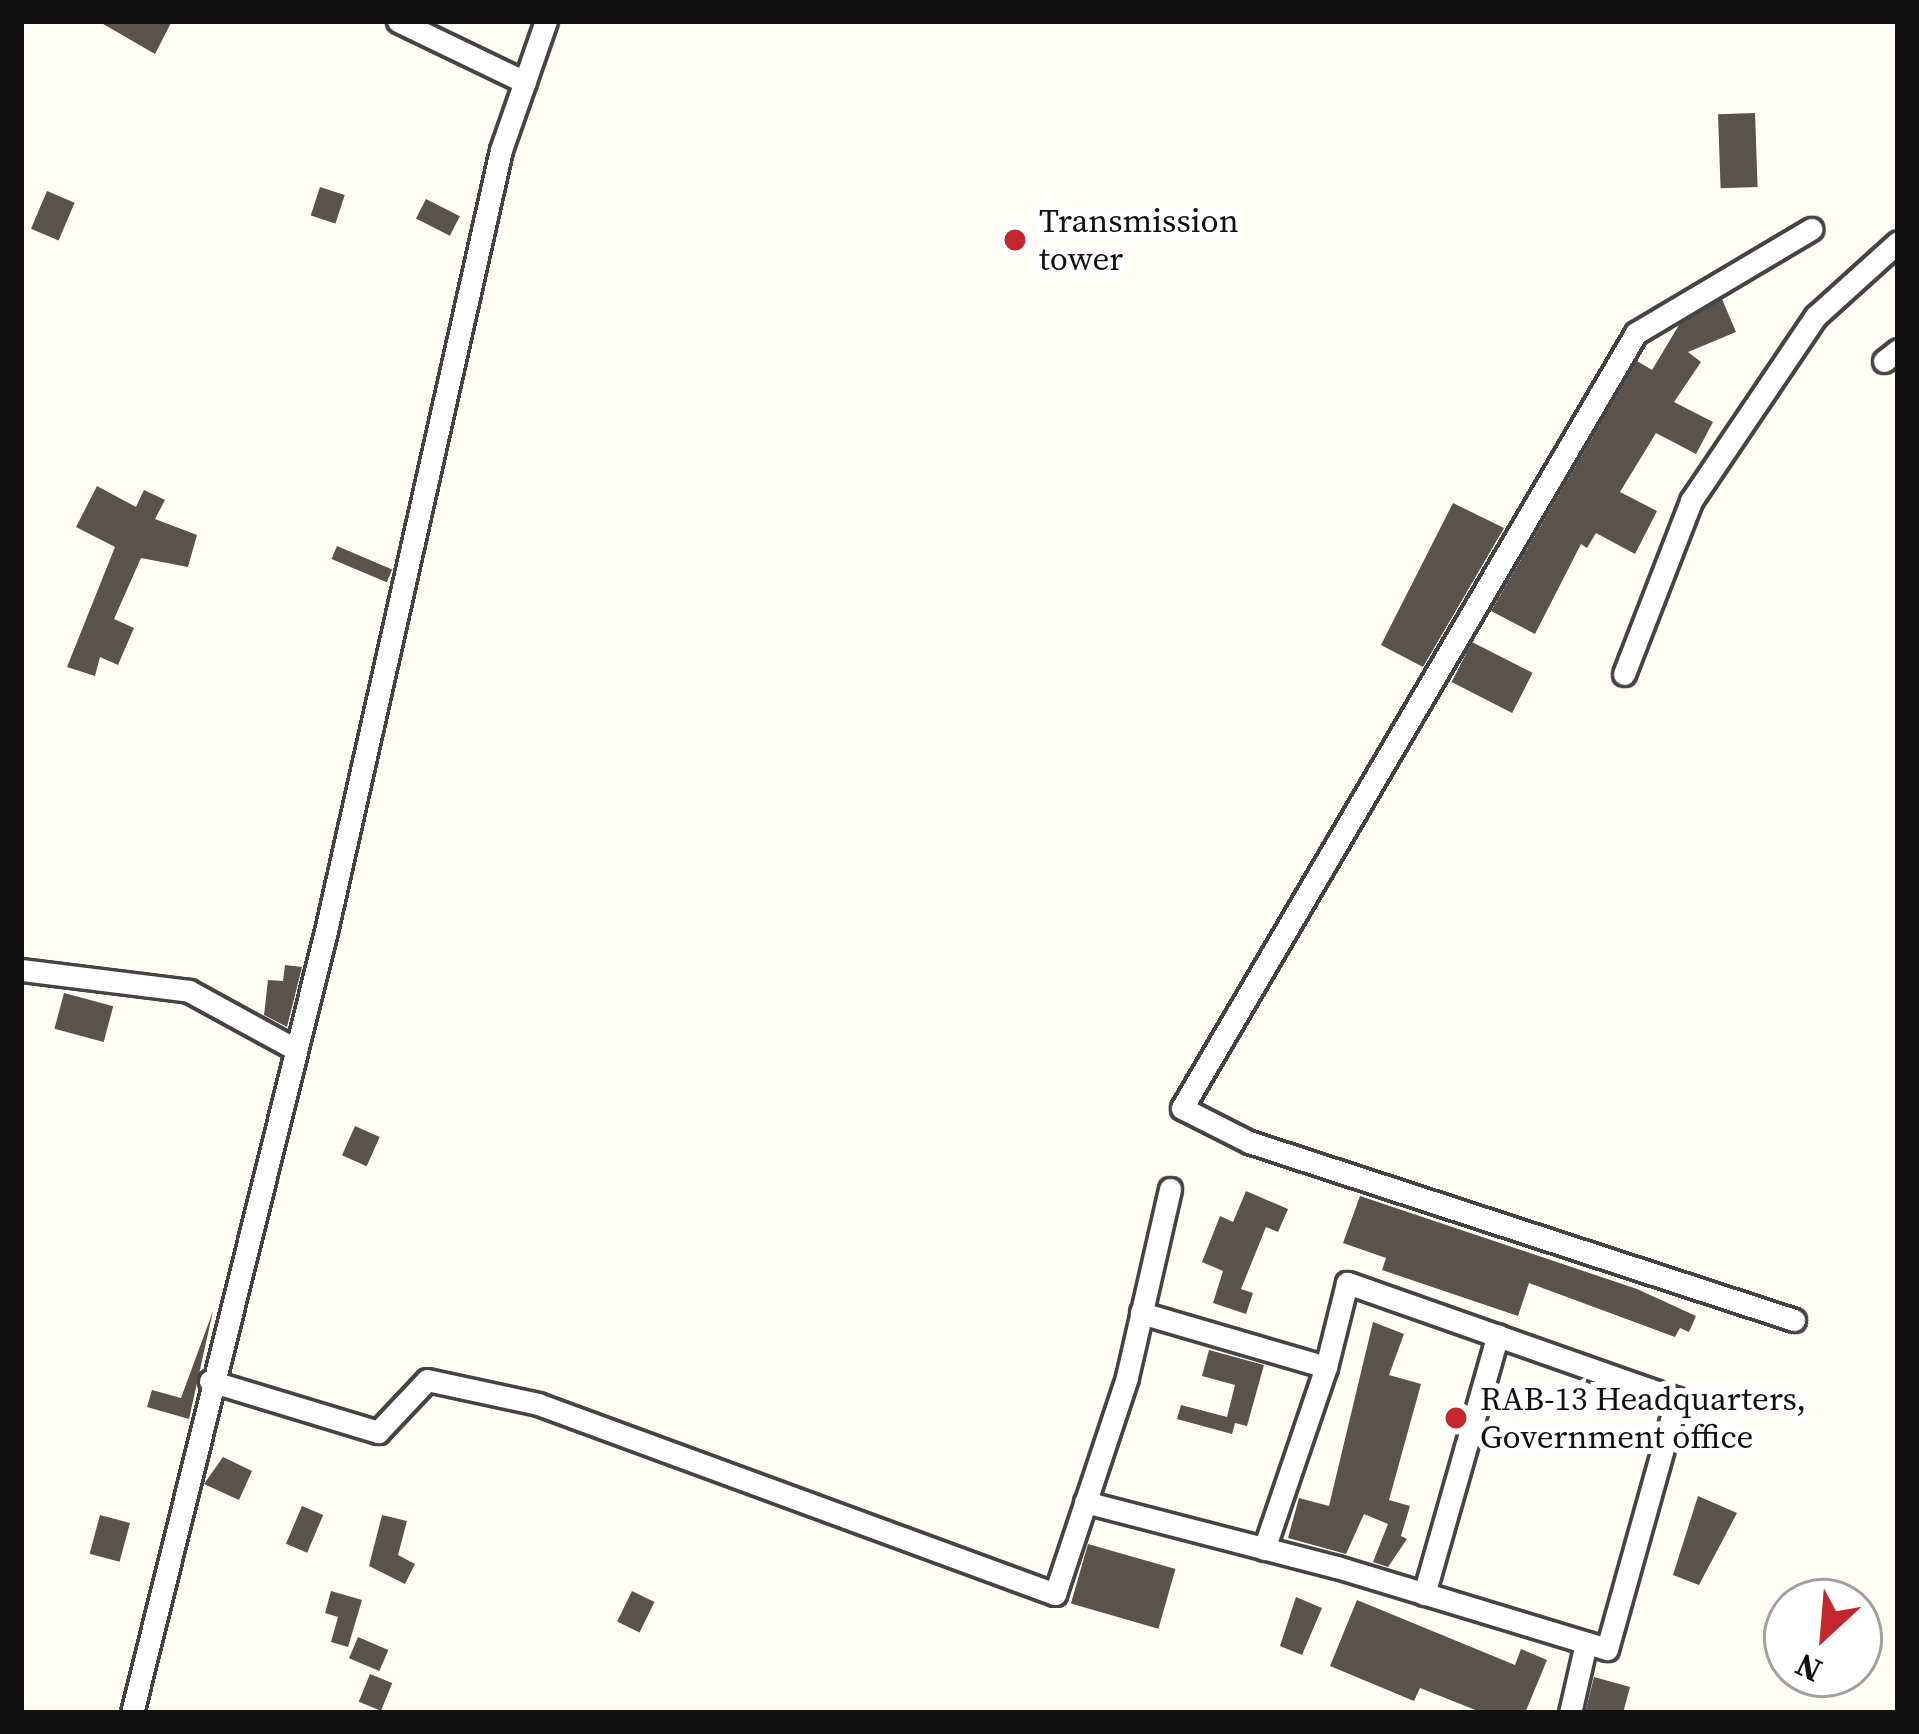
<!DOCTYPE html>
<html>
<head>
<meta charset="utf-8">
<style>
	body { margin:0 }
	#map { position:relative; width:1919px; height:1734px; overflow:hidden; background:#fffdf5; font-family:"Source Serif 4",serif }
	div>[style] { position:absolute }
	.building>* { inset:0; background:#5a524d; transform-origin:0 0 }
	.roads { filter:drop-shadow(3px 0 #444) drop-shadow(-3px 0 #444) drop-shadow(0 3px #444) drop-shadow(0 -3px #444) }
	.minor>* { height:21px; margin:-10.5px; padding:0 10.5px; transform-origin:10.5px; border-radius:10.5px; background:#fff }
	.dots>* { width:33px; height:33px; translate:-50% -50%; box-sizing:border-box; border:6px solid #fff; border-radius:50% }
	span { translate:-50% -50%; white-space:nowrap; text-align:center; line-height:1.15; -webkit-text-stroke:12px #fff; paint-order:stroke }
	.poi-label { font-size:33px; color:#111 }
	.left { translate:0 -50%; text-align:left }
	.frame { position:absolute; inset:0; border:24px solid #111; pointer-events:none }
	.north { position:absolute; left:1763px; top:1578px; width:120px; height:120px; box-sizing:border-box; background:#fff; border:3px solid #a0a0a0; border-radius:50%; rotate:206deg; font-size:33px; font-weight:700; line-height:48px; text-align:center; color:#111 }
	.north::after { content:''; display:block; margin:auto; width:42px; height:54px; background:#c4262e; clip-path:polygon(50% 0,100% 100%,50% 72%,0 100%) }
</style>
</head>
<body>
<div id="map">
	<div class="building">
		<i style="clip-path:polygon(98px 21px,172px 21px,155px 54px)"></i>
		<i style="left:1755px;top:113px;width:74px;height:37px;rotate:88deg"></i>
		<i style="left:320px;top:187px;width:26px;height:30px;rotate:18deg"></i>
		<i style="left:47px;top:191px;width:30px;height:41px;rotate:23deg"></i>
		<i style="left:426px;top:199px;width:38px;height:22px;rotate:27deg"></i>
		<i style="clip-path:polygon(1722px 299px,1736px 332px,1688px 352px,1701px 362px,1674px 402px,1713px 422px,1696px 454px,1656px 433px,1620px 492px,1657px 511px,1635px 554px,1596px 533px,1587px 548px,1581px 544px,1535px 634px,1491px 611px,1637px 361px,1652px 370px,1679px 325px)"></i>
		<i style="clip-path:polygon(97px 486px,136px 507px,144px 490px,165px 500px,155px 519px,197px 535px,188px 567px,141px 558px,114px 619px,134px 628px,118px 665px,100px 657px,95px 676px,67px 667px,115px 547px,76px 527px)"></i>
		<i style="clip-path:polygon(1453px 503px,1504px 528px,1423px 667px,1381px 645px)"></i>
		<i style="left:337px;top:546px;width:60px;height:14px;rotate:23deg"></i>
		<i style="left:1472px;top:642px;width:68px;height:45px;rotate:27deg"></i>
		<i style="clip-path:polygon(285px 965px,302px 967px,287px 1027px,264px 1015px,268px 980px,283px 981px)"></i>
		<i style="left:64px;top:993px;width:51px;height:37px;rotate:15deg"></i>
		<i style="left:355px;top:1126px;width:27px;height:32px;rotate:24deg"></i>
		<i style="clip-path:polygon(1246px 1191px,1288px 1209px,1278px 1232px,1266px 1227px,1241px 1289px,1253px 1293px,1246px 1314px,1213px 1303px,1223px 1271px,1202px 1262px,1220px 1216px,1233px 1222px)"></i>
		<i style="clip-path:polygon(1360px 1196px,1637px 1289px,1696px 1316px,1689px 1332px,1680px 1328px,1675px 1337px,1529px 1283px,1518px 1316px,1382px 1270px,1386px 1258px,1343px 1243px)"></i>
		<i style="clip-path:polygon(213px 1311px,189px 1419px,147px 1407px,152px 1390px,181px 1398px)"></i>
		<i style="clip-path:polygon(1373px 1322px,1404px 1334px,1389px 1375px,1421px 1384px,1389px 1500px,1410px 1506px,1401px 1536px,1407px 1539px,1388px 1567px,1373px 1562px,1388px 1524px,1364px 1514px,1346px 1554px,1288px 1538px,1299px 1498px,1329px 1506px)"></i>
		<i style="clip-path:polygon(1209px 1350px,1264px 1365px,1247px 1426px,1235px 1423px,1232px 1434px,1177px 1419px,1181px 1405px,1227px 1417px,1235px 1385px,1202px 1376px)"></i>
		<i style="clip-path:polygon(223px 1457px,252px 1471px,239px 1500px,204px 1484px)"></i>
		<i style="clip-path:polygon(1698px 1496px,1737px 1513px,1699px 1585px,1673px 1575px)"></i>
		<i style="left:302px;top:1506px;width:23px;height:41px;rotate:23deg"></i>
		<i style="left:100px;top:1515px;width:31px;height:40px;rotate:15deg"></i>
		<i style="clip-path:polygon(382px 1515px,407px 1521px,398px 1555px,415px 1564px,405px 1584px,369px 1566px)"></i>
		<i style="left:1088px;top:1544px;width:91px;height:62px;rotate:16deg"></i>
		<i style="clip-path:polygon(331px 1591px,362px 1600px,348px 1647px,331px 1642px,338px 1617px,325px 1613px)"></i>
		<i style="left:632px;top:1591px;width:25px;height:34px;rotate:26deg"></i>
		<i style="clip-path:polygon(1296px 1597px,1322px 1608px,1302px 1655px,1280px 1646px)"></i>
		<i style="clip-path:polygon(1357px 1600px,1515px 1665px,1521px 1649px,1547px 1660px,1525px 1713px,1478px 1711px,1420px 1688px,1414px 1701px,1330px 1666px)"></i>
		<i style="left:358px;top:1637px;width:33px;height:23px;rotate:23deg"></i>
		<i style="left:370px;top:1674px;width:24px;height:30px;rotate:22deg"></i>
		<i style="clip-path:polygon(1594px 1677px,1630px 1687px,1623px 1713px,1585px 1713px)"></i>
	</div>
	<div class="roads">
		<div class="minor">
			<i style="left:398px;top:21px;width:141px;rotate:25.7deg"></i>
			<i style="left:1884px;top:361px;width:18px;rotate:-38deg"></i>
			<i style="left:1624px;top:674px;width:186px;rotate:-68.8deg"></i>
			<i style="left:1691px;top:501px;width:223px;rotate:-56deg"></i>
			<i style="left:1816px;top:316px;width:110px;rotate:-42.1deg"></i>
			<i style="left:21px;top:970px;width:169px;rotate:7.1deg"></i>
			<i style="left:189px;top:991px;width:121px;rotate:28.7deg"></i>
			<i style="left:1794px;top:1320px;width:573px;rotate:-161.91deg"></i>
			<i style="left:1249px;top:1142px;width:75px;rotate:-153.1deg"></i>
			<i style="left:1182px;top:1108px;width:898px;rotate:-59.64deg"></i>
			<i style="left:1636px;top:333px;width:204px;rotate:-30.7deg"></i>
			<i style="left:210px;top:1381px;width:176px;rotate:16.9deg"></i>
			<i style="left:378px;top:1432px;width:71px;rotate:-46.7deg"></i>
			<i style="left:427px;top:1380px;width:114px;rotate:12.2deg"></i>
			<i style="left:538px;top:1404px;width:551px;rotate:20.18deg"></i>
			<i style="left:1055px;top:1594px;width:229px;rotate:-71.6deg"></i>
			<i style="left:1127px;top:1377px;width:193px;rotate:-77.1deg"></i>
			<i style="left:1085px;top:1502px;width:260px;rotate:14.5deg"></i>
			<i style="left:1337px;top:1567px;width:282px;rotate:16.9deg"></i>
			<i style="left:1607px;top:1649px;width:260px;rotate:-74.4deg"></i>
			<i style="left:1677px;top:1399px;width:350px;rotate:-160.6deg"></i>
			<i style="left:1347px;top:1283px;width:87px;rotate:104deg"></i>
			<i style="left:1326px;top:1367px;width:193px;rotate:-163.7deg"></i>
			<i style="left:1264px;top:1549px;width:192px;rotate:-71.2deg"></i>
			<i style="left:1424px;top:1594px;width:269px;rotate:-74.1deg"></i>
			<i style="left:132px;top:1713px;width:806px;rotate:-76.07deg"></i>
			<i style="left:326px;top:931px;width:800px;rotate:-77.37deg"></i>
			<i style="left:501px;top:150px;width:137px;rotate:-70.8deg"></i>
			<i style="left:1570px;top:1713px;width:72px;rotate:-77.1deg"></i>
		</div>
	</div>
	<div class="dots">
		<i style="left:1015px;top:240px;background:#c4262e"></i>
		<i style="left:1456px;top:1418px;background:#c4262e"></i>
	</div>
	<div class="poi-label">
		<span class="left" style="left:1039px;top:240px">Transmission<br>tower</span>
		<span class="left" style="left:1480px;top:1418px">RAB-13 Headquarters,<br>Government office</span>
	</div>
	<div class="frame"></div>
	<div class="north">N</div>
</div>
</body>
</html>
